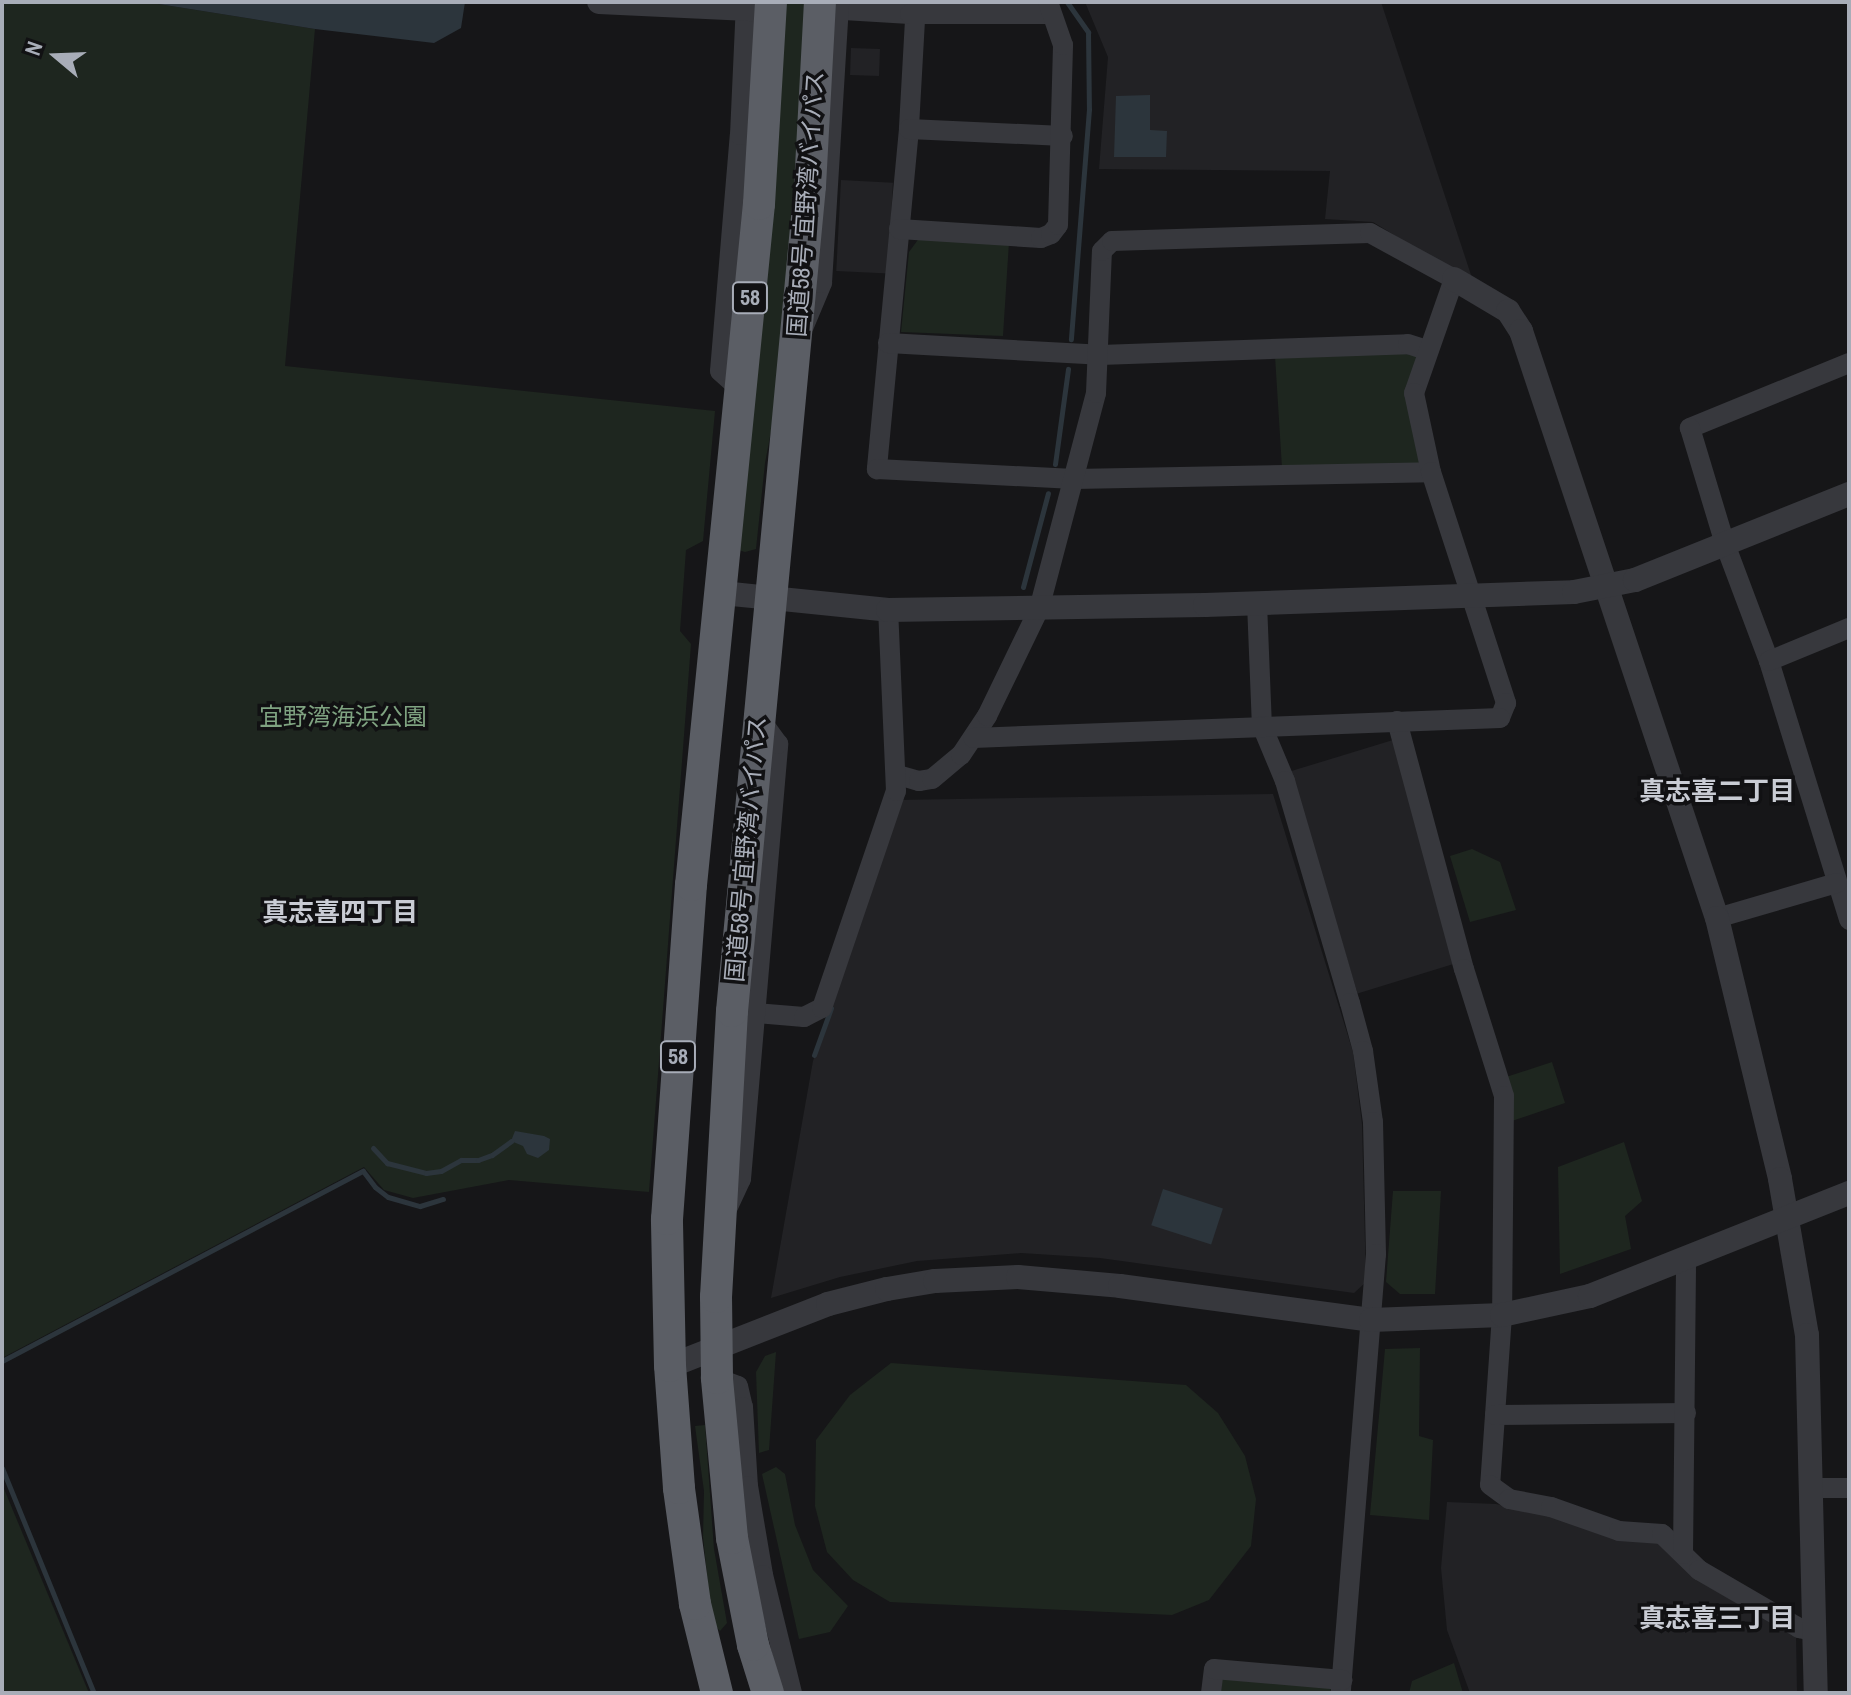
<!DOCTYPE html>
<html>
<head>
<meta charset="utf-8">
<style>
	body { margin:0 }
	#map { position:relative; width:1851px; height:1695px; overflow:hidden; background:#161618; font-family:"Archivo Narrow","Noto Sans JP",sans-serif }
	div>[style] { position:absolute }
	.built>* { inset:0; background:#222225; transform-origin:0 0 }
	.green>* { inset:0; background:#1e261f }
	.water>* { inset:0; background:#2c353c; transform-origin:0 0 }
	.stream>* { height:5px; margin:-2.5px; padding:0 2.5px; transform-origin:2.5px; border-radius:2.5px; background:#2c353c }
	.minor>* { height:20px; margin:-10px; padding:0 10px; transform-origin:10px; border-radius:10px; background:#37383d }
	.tertiary>* { height:24px; margin:-12px; padding:0 12px; transform-origin:12px; border-radius:12px; background:#37383d }
	.trunk>* { height:32px; margin:-16px; padding:0 16px; transform-origin:16px; border-radius:16px; background:#5b5e65 }
	span { translate:-50% -50%; white-space:nowrap; text-align:center; line-height:1.15; -webkit-text-stroke:7px #111113; paint-order:stroke }
	.shield-label span { padding:2px 6px; background:#111113; border:2px solid; border-radius:6px; -webkit-text-stroke-width:0 }
	.shield-label { font-size:22px; color:#a8adb8; font-weight:700 }
	.street-label { font-size:24px; color:#a8adb8 }
	.park-label { font-size:24px; color:#7fa381 }
	.neighbourhood-label { font-size:26px; color:#c9ccd4; font-weight:700 }
	.frame { position:absolute; inset:0; border:4px solid #a8adb8; pointer-events:none }
	.north { position:absolute; left:16px; top:16px; width:80px; height:80px; -webkit-text-stroke:6px #111113; paint-order:stroke; rotate:289deg; font-size:22px; font-weight:700; line-height:32px; text-align:center; color:#a8adb8 }
	.north::after { content:''; display:block; margin:auto; width:28px; height:36px; background:#a8adb8; clip-path:polygon(50% 0,100% 100%,50% 72%,0 100%) }
</style>
</head>
<body>
<div id="map">
	<div class="built">
		<i style="clip-path:polygon(1085px 2px,1381px 2px,1474px 284px,1373px 222px,1325px 219px,1330px 171px,1099px 169px,1108px 57px)"></i>
		<i style="left:851px;top:48px;width:29px;height:27px;rotate:2deg"></i>
		<i style="left:841px;top:180px;width:52px;height:91px;rotate:3deg"></i>
		<i style="left:1393px;top:740px;width:232px;height:108px;rotate:73deg"></i>
		<i style="clip-path:polygon(1273px 794px,1353px 1052px,1362px 1124px,1366px 1282px,1354px 1293px,1100px 1258px,1021px 1253px,917px 1261px,840px 1277px,771px 1298px,813px 1061px,897px 800px)"></i>
		<i style="clip-path:polygon(1447px 1502px,1496px 1504px,1658px 1540px,1796px 1635px,1797px 1693px,1470px 1693px,1447px 1630px,1441px 1568px)"></i>
	</div>
	<div class="green">
		<i style="clip-path:polygon(2px 2px,146px 2px,315px 29px,285px 366px,715px 411px,703px 541px,686px 550px,680px 631px,691px 644px,649px 1192px,509px 1180px,413px 1198px,384px 1190px,364px 1167px,2px 1358px)"></i>
		<i style="clip-path:polygon(785px 2px,807px 2px,803px 88px,779px 389px,765px 463px,756px 549px,745px 552px,738px 550px)"></i>
		<i style="clip-path:polygon(920px 237px,1009px 242px,1003px 336px,901px 332px,909px 252px)"></i>
		<i style="clip-path:polygon(1413px 351px,1420px 363px,1426px 454px,1418px 464px,1282px 468px,1275px 356px)"></i>
		<i style="clip-path:polygon(1472px 849px,1500px 862px,1516px 910px,1470px 922px,1450px 856px)"></i>
		<i style="clip-path:polygon(1552px 1062px,1565px 1103px,1512px 1121px,1506px 1077px)"></i>
		<i style="clip-path:polygon(1624px 1142px,1642px 1201px,1625px 1216px,1631px 1249px,1560px 1274px,1558px 1167px)"></i>
		<i style="clip-path:polygon(1393px 1191px,1441px 1191px,1435px 1294px,1400px 1294px,1386px 1282px)"></i>
		<i style="clip-path:polygon(1420px 1348px,1419px 1436px,1433px 1440px,1429px 1520px,1370px 1515px,1385px 1349px)"></i>
		<i style="clip-path:polygon(776px 1352px,769px 1450px,759px 1453px,756px 1372px,765px 1356px)"></i>
		<i style="clip-path:polygon(891px 1363px,1186px 1385px,1218px 1413px,1245px 1456px,1256px 1499px,1251px 1546px,1209px 1600px,1172px 1615px,890px 1602px,853px 1580px,827px 1552px,815px 1506px,816px 1440px,850px 1395px)"></i>
		<i style="clip-path:polygon(705px 1425px,714px 1549px,727px 1623px,720px 1631px,712px 1622px,703px 1537px,704px 1491px,695px 1426px)"></i>
		<i style="clip-path:polygon(776px 1467px,785px 1474px,795px 1525px,813px 1570px,848px 1606px,830px 1632px,799px 1639px,762px 1474px)"></i>
		<i style="clip-path:polygon(2px 1484px,89px 1693px,2px 1693px)"></i>
		<i style="clip-path:polygon(1454px 1663px,1463px 1693px,1409px 1693px,1412px 1681px)"></i>
		<i style="clip-path:polygon(1222px 1679px,1331px 1688px,1330px 1693px,1221px 1693px)"></i>
	</div>
	<div class="water">
		<i style="clip-path:polygon(146px 2px,465px 2px,461px 28px,434px 43px,315px 29px)"></i>
		<i style="clip-path:polygon(1150px 95px,1150px 130px,1167px 131px,1166px 157px,1114px 157px,1116px 96px)"></i>
		<i style="clip-path:polygon(515px 1131px,544px 1136px,550px 1139px,549px 1150px,538px 1158px,527px 1154px,523px 1146px,511px 1141px)"></i>
		<i style="left:1163px;top:1189px;width:63px;height:38px;rotate:18deg"></i>
	</div>
	<div class="stream">
		<i style="left:1067px;top:2px;width:37px;rotate:55deg"></i>
		<i style="left:1088px;top:32px;width:77px;rotate:89.3deg"></i>
		<i style="left:1089px;top:109px;width:231px;rotate:94.5deg"></i>
		<i style="left:1055px;top:464px;width:96px;rotate:-82.2deg"></i>
		<i style="left:1023px;top:587px;width:97px;rotate:-75.1deg"></i>
		<i style="left:814px;top:1055px;width:50px;rotate:-70.1deg"></i>
		<i style="left:373px;top:1148px;width:21px;rotate:47deg"></i>
		<i style="left:387px;top:1163px;width:40px;rotate:14.4deg"></i>
		<i style="left:426px;top:1173px;width:15px;rotate:-8deg"></i>
		<i style="left:441px;top:1171px;width:23px;rotate:-29deg"></i>
		<i style="left:461px;top:1160px;width:17px"></i>
		<i style="left:478px;top:1160px;width:15px;rotate:-20deg"></i>
		<i style="left:492px;top:1155px;width:24px;rotate:-36deg"></i>
		<i style="left:2px;top:1361px;width:408px;rotate:-27.8deg"></i>
		<i style="left:363px;top:1171px;width:20px;rotate:53deg"></i>
		<i style="left:375px;top:1187px;width:16px;rotate:38deg"></i>
		<i style="left:388px;top:1197px;width:33px;rotate:16deg"></i>
		<i style="left:420px;top:1206px;width:24px;rotate:-17deg"></i>
		<i style="left:2px;top:1468px;width:243px;rotate:67.8deg"></i>
	</div>
	<div class="minor">
		<i style="left:916px;top:2px;width:127px;rotate:93.2deg"></i>
		<i style="left:909px;top:129px;width:342px;rotate:95.4deg"></i>
		<i style="left:877px;top:469px;width:197px;rotate:2.9deg"></i>
		<i style="left:1074px;top:479px;width:357px;rotate:-1.1deg"></i>
		<i style="left:827px;top:9px;width:83px;rotate:3.4deg"></i>
		<i style="left:910px;top:14px;width:140px"></i>
		<i style="left:909px;top:129px;width:154px;rotate:2.6deg"></i>
		<i style="left:899px;top:229px;width:142px;rotate:3.6deg"></i>
		<i style="left:1041px;top:238px;width:11px;rotate:-22deg"></i>
		<i style="left:1051px;top:234px;width:11px;rotate:-52deg"></i>
		<i style="left:1058px;top:225px;width:180px;rotate:-88.4deg"></i>
		<i style="left:1063px;top:45px;width:46px;rotate:-109.2deg"></i>
		<i style="left:804px;top:326px;width:47px;rotate:-67.3deg"></i>
		<i style="left:822px;top:283px;width:282px;rotate:-86.5deg"></i>
		<i style="left:888px;top:343px;width:212px;rotate:3.2deg"></i>
		<i style="left:1100px;top:355px;width:308px;rotate:-2deg"></i>
		<i style="left:1408px;top:344px;width:19px;rotate:18deg"></i>
		<i style="left:1849px;top:363px;width:172px;rotate:157.8deg"></i>
		<i style="left:1690px;top:428px;width:121px;rotate:73.2deg"></i>
		<i style="left:1725px;top:544px;width:125px;rotate:69.4deg"></i>
		<i style="left:1769px;top:661px;width:271px;rotate:72.8deg"></i>
		<i style="left:741px;top:390px;width:28px;rotate:-138deg"></i>
		<i style="left:720px;top:371px;width:237px;rotate:-85.2deg"></i>
		<i style="left:740px;top:135px;width:133px;rotate:-87.4deg"></i>
		<i style="left:1257px;top:603px;width:123px;rotate:87.7deg"></i>
		<i style="left:1262px;top:726px;width:60px;rotate:67.3deg"></i>
		<i style="left:1285px;top:781px;width:231px;rotate:73.7deg"></i>
		<i style="left:1350px;top:1003px;width:50px;rotate:74.8deg"></i>
		<i style="left:1363px;top:1051px;width:72px;rotate:82deg"></i>
		<i style="left:1373px;top:1122px;width:132px;rotate:88.7deg"></i>
		<i style="left:1376px;top:1254px;width:440px;rotate:94.6deg"></i>
		<i style="left:1769px;top:661px;width:87px;rotate:-22.4deg"></i>
		<i style="left:1397px;top:721px;width:257px;rotate:74.9deg"></i>
		<i style="left:1464px;top:969px;width:133px;rotate:72.5deg"></i>
		<i style="left:1504px;top:1096px;width:219px;rotate:90.5deg"></i>
		<i style="left:1502px;top:1315px;width:170px;rotate:94deg"></i>
		<i style="left:1490px;top:1485px;width:24px;rotate:36deg"></i>
		<i style="left:1509px;top:1499px;width:43px;rotate:10.8deg"></i>
		<i style="left:1551px;top:1507px;width:72px;rotate:19.4deg"></i>
		<i style="left:1619px;top:1531px;width:43px;rotate:4deg"></i>
		<i style="left:1662px;top:1534px;width:52px;rotate:44.2deg"></i>
		<i style="left:1699px;top:1570px;width:116px;rotate:30.1deg"></i>
		<i style="left:1799px;top:1628px;width:14px;rotate:12deg"></i>
		<i style="left:898px;top:775px;width:22px;rotate:16deg"></i>
		<i style="left:919px;top:781px;width:13px;rotate:-9deg"></i>
		<i style="left:932px;top:779px;width:38px;rotate:-40deg"></i>
		<i style="left:961px;top:755px;width:47px;rotate:-56.3deg"></i>
		<i style="left:987px;top:716px;width:119px;rotate:-64.1deg"></i>
		<i style="left:1039px;top:609px;width:223px;rotate:-75.2deg"></i>
		<i style="left:1096px;top:393px;width:142px;rotate:-87.6deg"></i>
		<i style="left:1102px;top:251px;width:14px;rotate:-45deg"></i>
		<i style="left:1112px;top:241px;width:258px;rotate:-1.8deg"></i>
		<i style="left:1370px;top:233px;width:96px;rotate:28.7deg"></i>
		<i style="left:1454px;top:279px;width:121px;rotate:109.3deg"></i>
		<i style="left:1414px;top:393px;width:81px;rotate:77.9deg"></i>
		<i style="left:1431px;top:472px;width:243px;rotate:72deg"></i>
		<i style="left:1506px;top:703px;width:16px;rotate:112deg"></i>
		<i style="left:1500px;top:718px;width:527px;rotate:177.83deg"></i>
		<i style="left:1717px;top:918px;width:125px;rotate:-16.3deg"></i>
		<i style="left:755px;top:1013px;width:49px;rotate:4.7deg"></i>
		<i style="left:804px;top:1017px;width:20px;rotate:-27deg"></i>
		<i style="left:822px;top:1008px;width:229px;rotate:-71.2deg"></i>
		<i style="left:896px;top:791px;width:181px;rotate:-92.5deg"></i>
		<i style="left:727px;top:1209px;width:33px;rotate:-65deg"></i>
		<i style="left:741px;top:1179px;width:437px;rotate:-85.1deg"></i>
		<i style="left:778px;top:744px;width:34px;rotate:-126deg"></i>
		<i style="left:717px;top:1378px;width:22px;rotate:21deg"></i>
		<i style="left:738px;top:1386px;width:22px;rotate:77deg"></i>
		<i style="left:743px;top:1407px;width:79px;rotate:86.4deg"></i>
		<i style="left:748px;top:1486px;width:90px;rotate:80.4deg"></i>
		<i style="left:763px;top:1575px;width:122px;rotate:76.2deg"></i>
		<i style="left:1495px;top:1415px;width:191px;rotate:-0.6deg"></i>
		<i style="left:1813px;top:1488px;width:36px"></i>
		<i style="left:1683px;top:1554px;width:296px;rotate:-89.4deg"></i>
		<i style="left:1211px;top:1693px;width:24px;rotate:-83deg"></i>
		<i style="left:1214px;top:1669px;width:129px;rotate:4.9deg"></i>
	</div>
	<div class="tertiary">
		<i style="left:599px;top:2px;width:172px;rotate:2.7deg"></i>
		<i style="left:1454px;top:279px;width:63px;rotate:30.7deg"></i>
		<i style="left:1508px;top:311px;width:24px;rotate:57deg"></i>
		<i style="left:1521px;top:331px;width:619px;rotate:71.54deg"></i>
		<i style="left:1717px;top:918px;width:268px;rotate:76.4deg"></i>
		<i style="left:1780px;top:1179px;width:158px;rotate:80.2deg"></i>
		<i style="left:1807px;top:1335px;width:358px;rotate:88.6deg"></i>
		<i style="left:722px;top:593px;width:167px;rotate:5.8deg"></i>
		<i style="left:888px;top:610px;width:317px;rotate:-0.9deg"></i>
		<i style="left:1205px;top:605px;width:369px;rotate:-2deg"></i>
		<i style="left:1574px;top:592px;width:62px;rotate:-11.1deg"></i>
		<i style="left:1635px;top:580px;width:231px;rotate:-21.9deg"></i>
		<i style="left:670px;top:1366px;width:170px;rotate:-21.4deg"></i>
		<i style="left:828px;top:1304px;width:61px;rotate:-14.3deg"></i>
		<i style="left:887px;top:1289px;width:49px;rotate:-9.5deg"></i>
		<i style="left:935px;top:1281px;width:83px;rotate:-2.8deg"></i>
		<i style="left:1018px;top:1277px;width:102px;rotate:5deg"></i>
		<i style="left:1120px;top:1286px;width:253px;rotate:7.7deg"></i>
		<i style="left:1371px;top:1320px;width:131px;rotate:-2.2deg"></i>
		<i style="left:1502px;top:1315px;width:90px;rotate:-12.2deg"></i>
		<i style="left:1590px;top:1296px;width:279px;rotate:-21.7deg"></i>
	</div>
	<div class="trunk">
		<i style="left:717px;top:1693px;width:92px;rotate:-103.9deg"></i>
		<i style="left:695px;top:1604px;width:117px;rotate:-97.9deg"></i>
		<i style="left:679px;top:1488px;width:122px;rotate:-94.2deg"></i>
		<i style="left:670px;top:1366px;width:147px;rotate:-91.2deg"></i>
		<i style="left:667px;top:1219px;width:335px;rotate:-85.9deg"></i>
		<i style="left:691px;top:885px;width:684px;rotate:-84.3deg"></i>
		<i style="left:759px;top:204px;width:202px;rotate:-86.6deg"></i>
		<i style="left:768px;top:1693px;width:50px;rotate:-107.4deg"></i>
		<i style="left:753px;top:1645px;width:109px;rotate:-101.1deg"></i>
		<i style="left:732px;top:1538px;width:161px;rotate:-95.4deg"></i>
		<i style="left:717px;top:1378px;width:81px;rotate:-90.7deg"></i>
		<i style="left:716px;top:1297px;width:286px;rotate:-86.8deg"></i>
		<i style="left:732px;top:1011px;width:829px;rotate:-84.6deg"></i>
		<i style="left:810px;top:186px;width:184px;rotate:-86.9deg"></i>
	</div>
	<div class="shield-label">
		<span style="left:750px;top:298px">58</span>
		<span style="left:678px;top:1057px">58</span>
	</div>
	<div class="street-label">
		<span style="left:806px;top:204px;rotate:-86deg">国道58号 宜野湾バイパス</span>
		<span style="left:746px;top:849px;rotate:-85deg">国道58号 宜野湾バイパス</span>
	</div>
	<div class="park-label">
		<span style="left:343px;top:717px">宜野湾海浜公園</span>
	</div>
	<div class="neighbourhood-label">
		<span style="left:1717px;top:791px">真志喜二丁目</span>
		<span style="left:340px;top:912px">真志喜四丁目</span>
		<span style="left:1717px;top:1618px">真志喜三丁目</span>
	</div>
	<div class="frame"></div>
	<div class="north">N</div>
</div>
</body>
</html>
